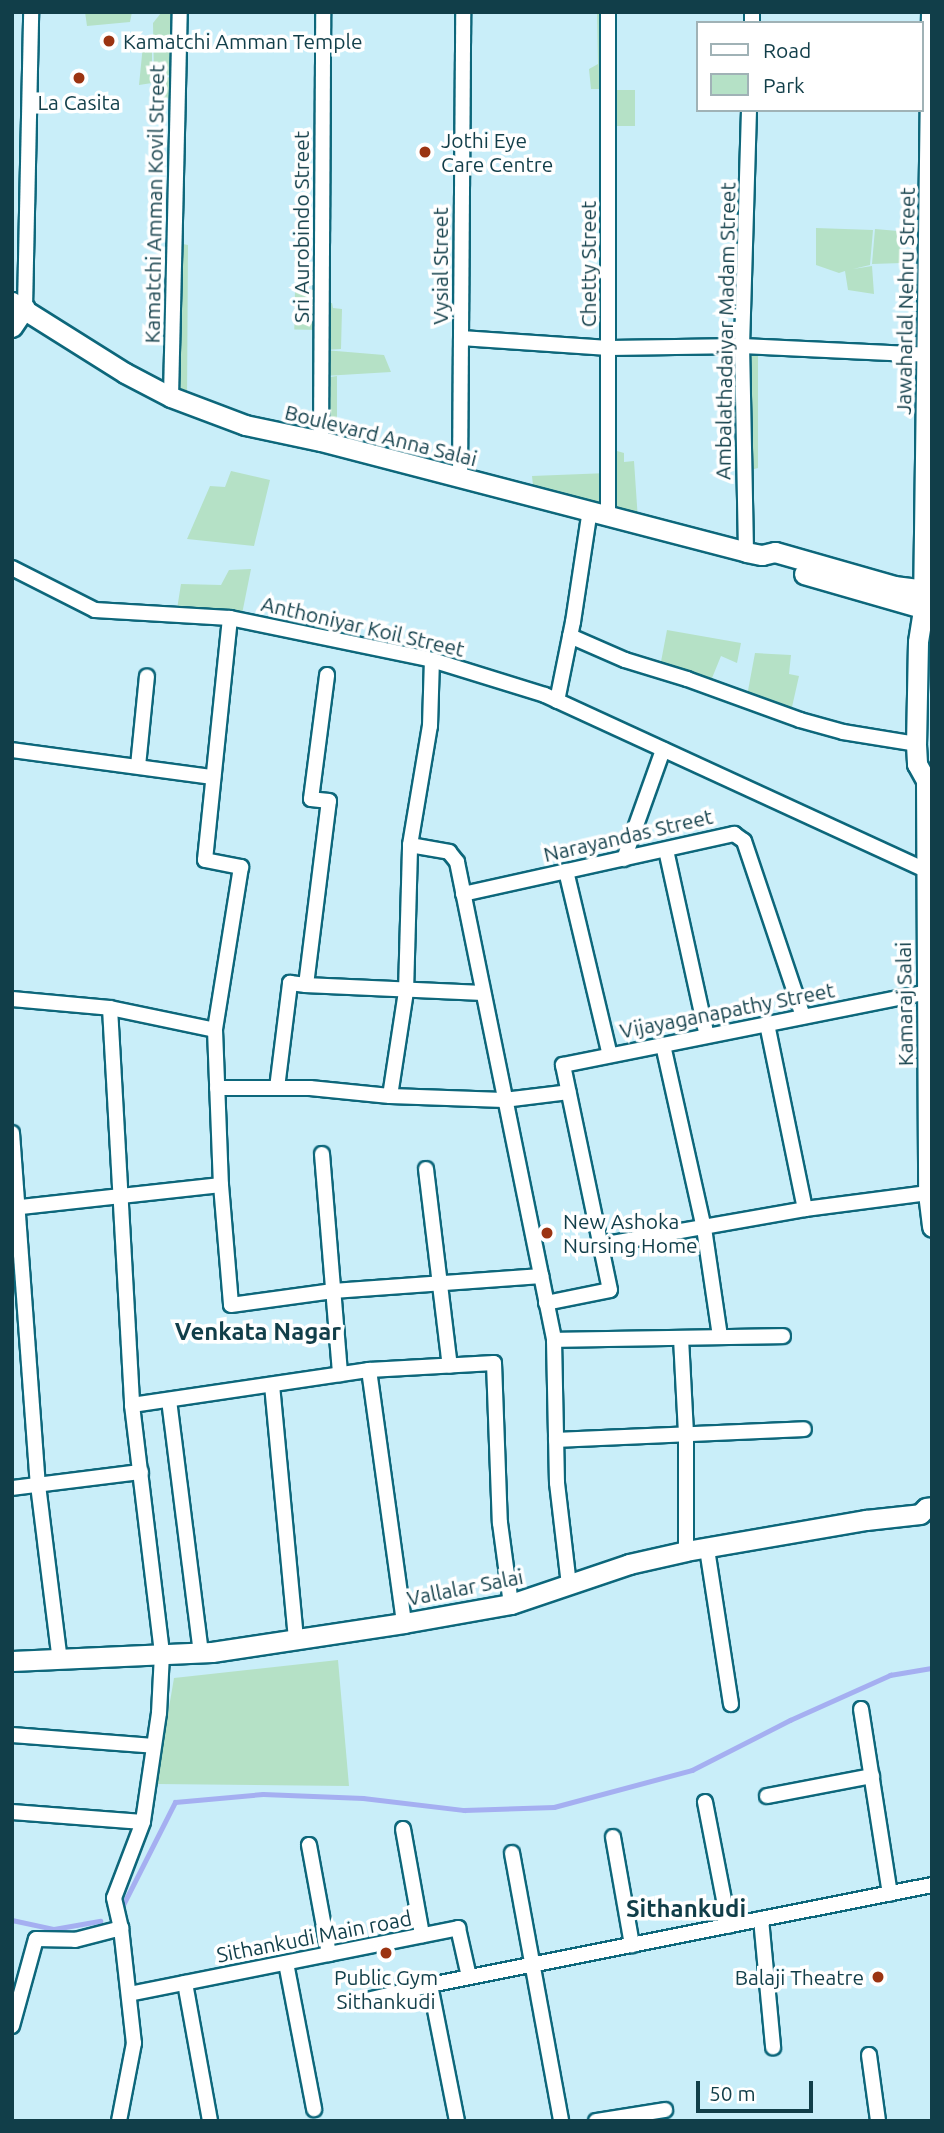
<!DOCTYPE html>
<html>
<head>
<meta charset="utf-8">
<style>
	body { margin:0 }
	#map { position:relative; width:944px; height:2133px; overflow:hidden; background:#c9eef9; font-family:Ubuntu,sans-serif }
	div>[style] { position:absolute }
	.green>* { inset:0; background:#b5e1c6; transform-origin:0 0 }
	.stream>* { height:4.5px; margin:-2.25px; padding:0 2.25px; transform-origin:2.25px; border-radius:2.25px; background:#a5aff1 }
	.roads { filter:drop-shadow(2px 0 #0d677b) drop-shadow(-2px 0 #0d677b) drop-shadow(0 2px #0d677b) drop-shadow(0 -2px #0d677b) }
	.street>* { height:14px; margin:-7px; padding:0 7px; transform-origin:7px; border-radius:7px; background:#fff }
	.secondary>* { height:19px; margin:-9.5px; padding:0 9.5px; transform-origin:9.5px; border-radius:9.5px; background:#fff }
	.dots>* { width:19px; height:19px; translate:-50% -50%; box-sizing:border-box; border:4px solid #fff; border-radius:50% }
	span { translate:-50% -50%; white-space:nowrap; text-align:center; line-height:1.15; -webkit-text-stroke:7px #fff; paint-order:stroke }
	.poi-label { font-size:21px; color:#113e49 }
	.left { translate:0 -50%; text-align:left }
	.right { translate:-100% -50%; text-align:right }
	.street-label { font-size:21px; color:#113e49 }
	.quarter-label { font-size:24px; color:#113e49; font-weight:700 }
	.frame { position:absolute; inset:0; border:14px solid #113e49; pointer-events:none }
	.legend { position:absolute; left:696px; top:21px; width:228px; height:91px; box-sizing:border-box; background:#fff; border:2px solid #a0b2b6; margin:0; padding:9px 12px; list-style:none; font-size:21px; color:#113e49 }
	.legend li { display:flex; align-items:center; gap:14px; height:35px }
	.legend b { width:35px; border:2px solid #a0b2b6 }
	.scale { position:absolute; left:696px; top:2081px; width:117px; height:32px; box-sizing:border-box; border:4px solid #113e49; border-top:0; padding-left:9px; font-size:21px; line-height:24px; white-space:nowrap; color:#113e49; -webkit-text-stroke:5px #fff; paint-order:stroke }
</style>
</head>
<body>
<div id="map">
	<div class="green">
		<i style="clip-path:polygon(85px 12px,132px 12px,130px 22px,87px 26px)"></i>
		<i style="clip-path:polygon(597px 12px,607px 12px,606px 89px,591px 89px,589px 69px,598px 64px)"></i>
		<i style="clip-path:polygon(161px 13px,178px 14px,176px 75px,154px 76px,153px 23px)"></i>
		<i style="clip-path:polygon(152px 44px,152px 78px,176px 77px,176px 98px,155px 99px,153px 79px,152px 83px,139px 85px,143px 45px)"></i>
		<i style="left:635px;top:90px;width:36px;height:25px;rotate:90deg"></i>
		<i style="clip-path:polygon(816px 228px,873px 230px,870px 265px,853px 269px,872px 266px,874px 294px,848px 290px,845px 271px,839px 273px,816px 265px)"></i>
		<i style="clip-path:polygon(875px 229px,898px 231px,902px 263px,872px 264px)"></i>
		<i style="clip-path:polygon(178px 243px,188px 245px,187px 401px,173px 396px)"></i>
		<i style="left:320px;top:290px;width:40px;height:25px;rotate:91deg"></i>
		<i style="clip-path:polygon(332px 303px,333px 308px,342px 309px,341px 349px,324px 350px,384px 355px,391px 372px,324px 376px,323px 304px)"></i>
		<i style="clip-path:polygon(744px 350px,758px 350px,758px 468px,747px 471px)"></i>
		<i style="clip-path:polygon(337px 376px,337px 425px,339px 442px,322px 440px,324px 378px)"></i>
		<i style="clip-path:polygon(610px 449px,624px 453px,624px 462px,634px 461px,638px 520px,610px 515px)"></i>
		<i style="clip-path:polygon(231px 471px,270px 480px,254px 546px,187px 539px,210px 486px,225px 487px)"></i>
		<i style="clip-path:polygon(608px 473px,607px 515px,534px 495px,532px 476px)"></i>
		<i style="clip-path:polygon(251px 569px,242px 614px,177px 609px,181px 584px,221px 585px,229px 570px)"></i>
		<i style="clip-path:polygon(667px 630px,741px 643px,737px 663px,721px 656px,710px 683px,660px 667px)"></i>
		<i style="clip-path:polygon(755px 653px,791px 655px,789px 674px,799px 676px,792px 707px,747px 696px)"></i>
		<i style="clip-path:polygon(338px 1660px,349px 1786px,156px 1784px,174px 1678px)"></i>
	</div>
	<div class="stream">
		<i style="left:123px;top:1905px;width:115px;rotate:-63.2deg"></i>
		<i style="left:175px;top:1802px;width:88px;rotate:-5.2deg"></i>
		<i style="left:263px;top:1794px;width:100px;rotate:2.3deg"></i>
		<i style="left:363px;top:1798px;width:102px;rotate:6.8deg"></i>
		<i style="left:464px;top:1810px;width:90px;rotate:-1.9deg"></i>
		<i style="left:554px;top:1807px;width:143px;rotate:-15deg"></i>
		<i style="left:692px;top:1770px;width:110px;rotate:-27deg"></i>
		<i style="left:790px;top:1720px;width:110px;rotate:-24.2deg"></i>
		<i style="left:890px;top:1675px;width:43px;rotate:-9.5deg"></i>
		<i style="left:12px;top:1920px;width:43px;rotate:12.1deg"></i>
		<i style="left:54px;top:1929px;width:47px;rotate:-9.9deg"></i>
	</div>
	<div class="roads">
		<div class="street">
			<i style="left:608px;top:12px;width:504px;rotate:90deg"></i>
			<i style="left:752px;top:23px;width:11px;rotate:-90deg"></i>
			<i style="left:25px;top:308px;width:296px;rotate:-88.8deg"></i>
			<i style="left:461px;top:338px;width:148px;rotate:3.9deg"></i>
			<i style="left:609px;top:348px;width:133px;rotate:-0.9deg"></i>
			<i style="left:742px;top:346px;width:190px;rotate:2.7deg"></i>
			<i style="left:171px;top:397px;width:385px;rotate:-88.7deg"></i>
			<i style="left:321px;top:441px;width:429px;rotate:-89.7deg"></i>
			<i style="left:460px;top:478px;width:466px;rotate:-89.6deg"></i>
			<i style="left:746px;top:552px;width:206px;rotate:-91.1deg"></i>
			<i style="left:742px;top:346px;width:236px;rotate:-88.3deg"></i>
			<i style="left:12px;top:568px;width:93px;rotate:26.8deg"></i>
			<i style="left:95px;top:610px;width:135px;rotate:3.4deg"></i>
			<i style="left:230px;top:618px;width:206px;rotate:11.7deg"></i>
			<i style="left:432px;top:660px;width:118px;rotate:17.2deg"></i>
			<i style="left:545px;top:695px;width:418px;rotate:24.7deg"></i>
			<i style="left:230px;top:618px;width:243px;rotate:95.9deg"></i>
			<i style="left:205px;top:860px;width:37px;rotate:11deg"></i>
			<i style="left:241px;top:867px;width:165px;rotate:99.1deg"></i>
			<i style="left:215px;top:1030px;width:155px;rotate:87.8deg"></i>
			<i style="left:221px;top:1185px;width:120px;rotate:85.2deg"></i>
			<i style="left:231px;top:1305px;width:103px;rotate:-7.8deg"></i>
			<i style="left:333px;top:1291px;width:209px;rotate:-4.1deg"></i>
			<i style="left:570px;top:636px;width:60px;rotate:23.6deg"></i>
			<i style="left:625px;top:660px;width:65px;rotate:17deg"></i>
			<i style="left:687px;top:679px;width:120px;rotate:19.9deg"></i>
			<i style="left:800px;top:720px;width:45px;rotate:15.6deg"></i>
			<i style="left:843px;top:732px;width:74px;rotate:9.3deg"></i>
			<i style="left:557px;top:701px;width:81px;rotate:-78.6deg"></i>
			<i style="left:573px;top:622px;width:113px;rotate:-81.4deg"></i>
			<i style="left:12px;top:750px;width:203px;rotate:7.7deg"></i>
			<i style="left:138px;top:766px;width:90px;rotate:-84.3deg"></i>
			<i style="left:410px;top:845px;width:40px;rotate:10deg"></i>
			<i style="left:449px;top:852px;width:13px;rotate:51deg"></i>
			<i style="left:457px;top:862px;width:488px;rotate:78.5deg"></i>
			<i style="left:554px;top:1340px;width:143px;rotate:88.8deg"></i>
			<i style="left:557px;top:1483px;width:103px;rotate:83.3deg"></i>
			<i style="left:666px;top:850px;width:190px;rotate:77.6deg"></i>
			<i style="left:624px;top:859px;width:116px;rotate:-70.3deg"></i>
			<i style="left:566px;top:871px;width:189px;rotate:76.6deg"></i>
			<i style="left:463px;top:894px;width:278px;rotate:-12.5deg"></i>
			<i style="left:734px;top:834px;width:12px;rotate:35deg"></i>
			<i style="left:744px;top:841px;width:185px;rotate:71.4deg"></i>
			<i style="left:306px;top:985px;width:176px;rotate:2.6deg"></i>
			<i style="left:12px;top:999px;width:98px;rotate:5.2deg"></i>
			<i style="left:110px;top:1008px;width:107px;rotate:11.8deg"></i>
			<i style="left:110px;top:1008px;width:398px;rotate:86.8deg"></i>
			<i style="left:132px;top:1405px;width:251px;rotate:83.1deg"></i>
			<i style="left:162px;top:1654px;width:59px;rotate:92.9deg"></i>
			<i style="left:159px;top:1713px;width:110px;rotate:98.4deg"></i>
			<i style="left:143px;top:1822px;width:81px;rotate:110.9deg"></i>
			<i style="left:114px;top:1898px;width:31px;rotate:77deg"></i>
			<i style="left:121px;top:1928px;width:116px;rotate:83.6deg"></i>
			<i style="left:134px;top:2043px;width:79px;rotate:100.9deg"></i>
			<i style="left:767px;top:1024px;width:189px;rotate:78.4deg"></i>
			<i style="left:663px;top:1045px;width:188px;rotate:77.4deg"></i>
			<i style="left:704px;top:1228px;width:109px;rotate:81.6deg"></i>
			<i style="left:217px;top:1088px;width:93px"></i>
			<i style="left:310px;top:1088px;width:80px;rotate:5.7deg"></i>
			<i style="left:390px;top:1096px;width:114px;rotate:2deg"></i>
			<i style="left:504px;top:1100px;width:65px;rotate:-7deg"></i>
			<i style="left:277px;top:1088px;width:106px;rotate:-82.9deg"></i>
			<i style="left:290px;top:983px;width:16px;rotate:7deg"></i>
			<i style="left:306px;top:985px;width:185px;rotate:-82.9deg"></i>
			<i style="left:329px;top:801px;width:18px;rotate:-174deg"></i>
			<i style="left:311px;top:799px;width:125px;rotate:-82.6deg"></i>
			<i style="left:390px;top:1096px;width:105px;rotate:-81.3deg"></i>
			<i style="left:406px;top:992px;width:147px;rotate:-88.4deg"></i>
			<i style="left:410px;top:845px;width:121px;rotate:-80.5deg"></i>
			<i style="left:430px;top:726px;width:66px;rotate:-88.3deg"></i>
			<i style="left:12px;top:1133px;width:353px;rotate:85.8deg"></i>
			<i style="left:38px;top:1485px;width:177px;rotate:82.9deg"></i>
			<i style="left:322px;top:1154px;width:221px;rotate:85.3deg"></i>
			<i style="left:426px;top:1169px;width:198px;rotate:83.1deg"></i>
			<i style="left:12px;top:1208px;width:210px;rotate:-6.3deg"></i>
			<i style="left:601px;top:1245px;width:207px;rotate:-10deg"></i>
			<i style="left:805px;top:1209px;width:124px;rotate:-7.4deg"></i>
			<i style="left:546px;top:1303px;width:65px;rotate:-11.5deg"></i>
			<i style="left:610px;top:1290px;width:230px;rotate:-101.8deg"></i>
			<i style="left:563px;top:1065px;width:371px;rotate:-11.3deg"></i>
			<i style="left:681px;top:1338px;width:95px;rotate:87deg"></i>
			<i style="left:686px;top:1433px;width:118px;rotate:90deg"></i>
			<i style="left:554px;top:1340px;width:229px;rotate:-1deg"></i>
			<i style="left:369px;top:1370px;width:255px;rotate:82.1deg"></i>
			<i style="left:272px;top:1385px;width:255px;rotate:84.6deg"></i>
			<i style="left:169px;top:1400px;width:254px;rotate:82.8deg"></i>
			<i style="left:132px;top:1405px;width:240px;rotate:-8.4deg"></i>
			<i style="left:369px;top:1370px;width:125px;rotate:-3.2deg"></i>
			<i style="left:494px;top:1363px;width:160px;rotate:87.9deg"></i>
			<i style="left:500px;top:1523px;width:82px;rotate:82.3deg"></i>
			<i style="left:556px;top:1440px;width:248px;rotate:-2.5deg"></i>
			<i style="left:12px;top:1488px;width:130px;rotate:-7.1deg"></i>
			<i style="left:707px;top:1549px;width:157px;rotate:81.2deg"></i>
			<i style="left:861px;top:1709px;width:187px;rotate:81.1deg"></i>
			<i style="left:12px;top:1735px;width:142px;rotate:4.4deg"></i>
			<i style="left:767px;top:1796px;width:107px;rotate:-10.8deg"></i>
			<i style="left:705px;top:1802px;width:126px;rotate:79deg"></i>
			<i style="left:12px;top:1812px;width:131px;rotate:4.4deg"></i>
			<i style="left:403px;top:1829px;width:108px;rotate:79.8deg"></i>
			<i style="left:613px;top:1837px;width:110px;rotate:80deg"></i>
			<i style="left:309px;top:1845px;width:111px;rotate:79.6deg"></i>
			<i style="left:512px;top:1853px;width:272px;rotate:79.6deg"></i>
			<i style="left:761px;top:1919px;width:129px;rotate:84.6deg"></i>
			<i style="left:286px;top:1963px;width:149px;rotate:79.1deg"></i>
			<i style="left:185px;top:1983px;width:140px;rotate:79.7deg"></i>
			<i style="left:129px;top:1994px;width:336px;rotate:-11.3deg"></i>
			<i style="left:458px;top:1928px;width:50px;rotate:77.3deg"></i>
			<i style="left:367px;top:2000px;width:65px;rotate:-13.4deg"></i>
			<i style="left:12px;top:2026px;width:90px;rotate:-74.6deg"></i>
			<i style="left:36px;top:1939px;width:39px;rotate:1deg"></i>
			<i style="left:75px;top:1940px;width:48px;rotate:-14.6deg"></i>
			<i style="left:869px;top:2055px;width:67px;rotate:82.2deg"></i>
			<i style="left:457px;top:2121px;width:139px;rotate:-101.2deg"></i>
			<i style="left:430px;top:1985px;width:512px;rotate:-11.27deg"></i>
			<i style="left:596px;top:2121px;width:70px;rotate:-9.1deg"></i>
		</div>
		<div class="secondary">
			<i style="left:931px;top:12px;width:598px;rotate:90.77deg"></i>
			<i style="left:923px;top:610px;width:32px;rotate:99deg"></i>
			<i style="left:918px;top:642px;width:102px;rotate:91.1deg"></i>
			<i style="left:916px;top:744px;width:20px;rotate:87deg"></i>
			<i style="left:917px;top:764px;width:18px;rotate:61deg"></i>
			<i style="left:926px;top:780px;width:413px;rotate:89.7deg"></i>
			<i style="left:928px;top:1193px;width:34px;rotate:83deg"></i>
			<i style="left:12px;top:302px;width:133px;rotate:32.1deg"></i>
			<i style="left:125px;top:373px;width:52px;rotate:27.6deg"></i>
			<i style="left:171px;top:397px;width:79px;rotate:20.7deg"></i>
			<i style="left:245px;top:425px;width:78px;rotate:11.9deg"></i>
			<i style="left:321px;top:441px;width:439px;rotate:14.6deg"></i>
			<i style="left:746px;top:552px;width:16px;rotate:11deg"></i>
			<i style="left:762px;top:555px;width:13px;rotate:-13deg"></i>
			<i style="left:775px;top:552px;width:124px;rotate:15.9deg"></i>
			<i style="left:894px;top:586px;width:38px;rotate:7deg"></i>
			<i style="left:12px;top:327px;width:23px;rotate:-56deg"></i>
			<i style="left:804px;top:574px;width:133px;rotate:16.1deg"></i>
			<i style="left:12px;top:1661px;width:200px;rotate:-2.6deg"></i>
			<i style="left:212px;top:1652px;width:194px;rotate:-8.6deg"></i>
			<i style="left:404px;top:1623px;width:109px;rotate:-10.1deg"></i>
			<i style="left:511px;top:1604px;width:125px;rotate:-18.7deg"></i>
			<i style="left:629px;top:1564px;width:58px;rotate:-12.8deg"></i>
			<i style="left:686px;top:1551px;width:183px;rotate:-9.8deg"></i>
			<i style="left:866px;top:1520px;width:54px;rotate:-6.3deg"></i>
			<i style="left:920px;top:1514px;width:8px;rotate:-45deg"></i>
			<i style="left:926px;top:1508px;width:6px;rotate:-9deg"></i>
		</div>
	</div>
	<div class="dots">
		<i style="left:109px;top:41px;background:#9b3412"></i>
		<i style="left:79px;top:78px;background:#9b3412"></i>
		<i style="left:425px;top:152px;background:#9b3412"></i>
		<i style="left:547px;top:1233px;background:#9b3412"></i>
		<i style="left:386px;top:1953px;background:#9b3412"></i>
		<i style="left:878px;top:1977px;background:#9b3412"></i>
	</div>
	<div class="poi-label">
		<span class="left" style="left:123px;top:41px">Kamatchi Amman Temple</span>
		<span style="left:79px;top:102px">La Casita</span>
		<span class="left" style="left:441px;top:152px">Jothi Eye<br>Care Centre</span>
		<span class="left" style="left:563px;top:1233px">New Ashoka<br>Nursing Home</span>
		<span style="left:386px;top:1989px">Public Gym<br>Sithankudi</span>
		<span class="right" style="left:864px;top:1977px">Balaji Theatre</span>
	</div>
	<div class="street-label">
		<span style="left:154px;top:204px;rotate:-89deg">Kamatchi Amman Kovil Street</span>
		<span style="left:301px;top:227px;rotate:-90deg">Sri Aurobindo Street</span>
		<span style="left:588px;top:264px;rotate:-90deg">Chetty Street</span>
		<span style="left:440px;top:266px;rotate:-90deg">Vysial Street</span>
		<span style="left:905px;top:301px;rotate:-89deg">Jawaharlal Nehru Street</span>
		<span style="left:725px;top:331px;rotate:-89deg">Ambalathadaiyar Madam Street</span>
		<span style="left:381px;top:435px;rotate:14deg">Boulevard Anna Salai</span>
		<span style="left:363px;top:626px;rotate:13deg">Anthoniyar Koil Street</span>
		<span style="left:628px;top:835px;rotate:-13deg">Narayandas Street</span>
		<span style="left:904px;top:1004px;rotate:-91deg">Kamaraj Salai</span>
		<span style="left:727px;top:1010px;rotate:-11deg">Vijayaganapathy Street</span>
		<span style="left:465px;top:1587px;rotate:-11deg">Vallalar Salai</span>
		<span style="left:314px;top:1936px;rotate:-11deg">Sithankudi Main road</span>
	</div>
	<div class="quarter-label">
		<span style="left:258px;top:1332px">Venkata Nagar</span>
		<span style="left:686px;top:1909px">Sithankudi</span>
	</div>
	<div class="frame"></div>
	<ul class="legend">
	<li><b style="height:9px;background:#fff"></b>Road</li>
	<li><b style="height:19px;background:#b5e1c6"></b>Park</li>
	</ul>
	<div class="scale">50 m</div>
</div>
</body>
</html>
